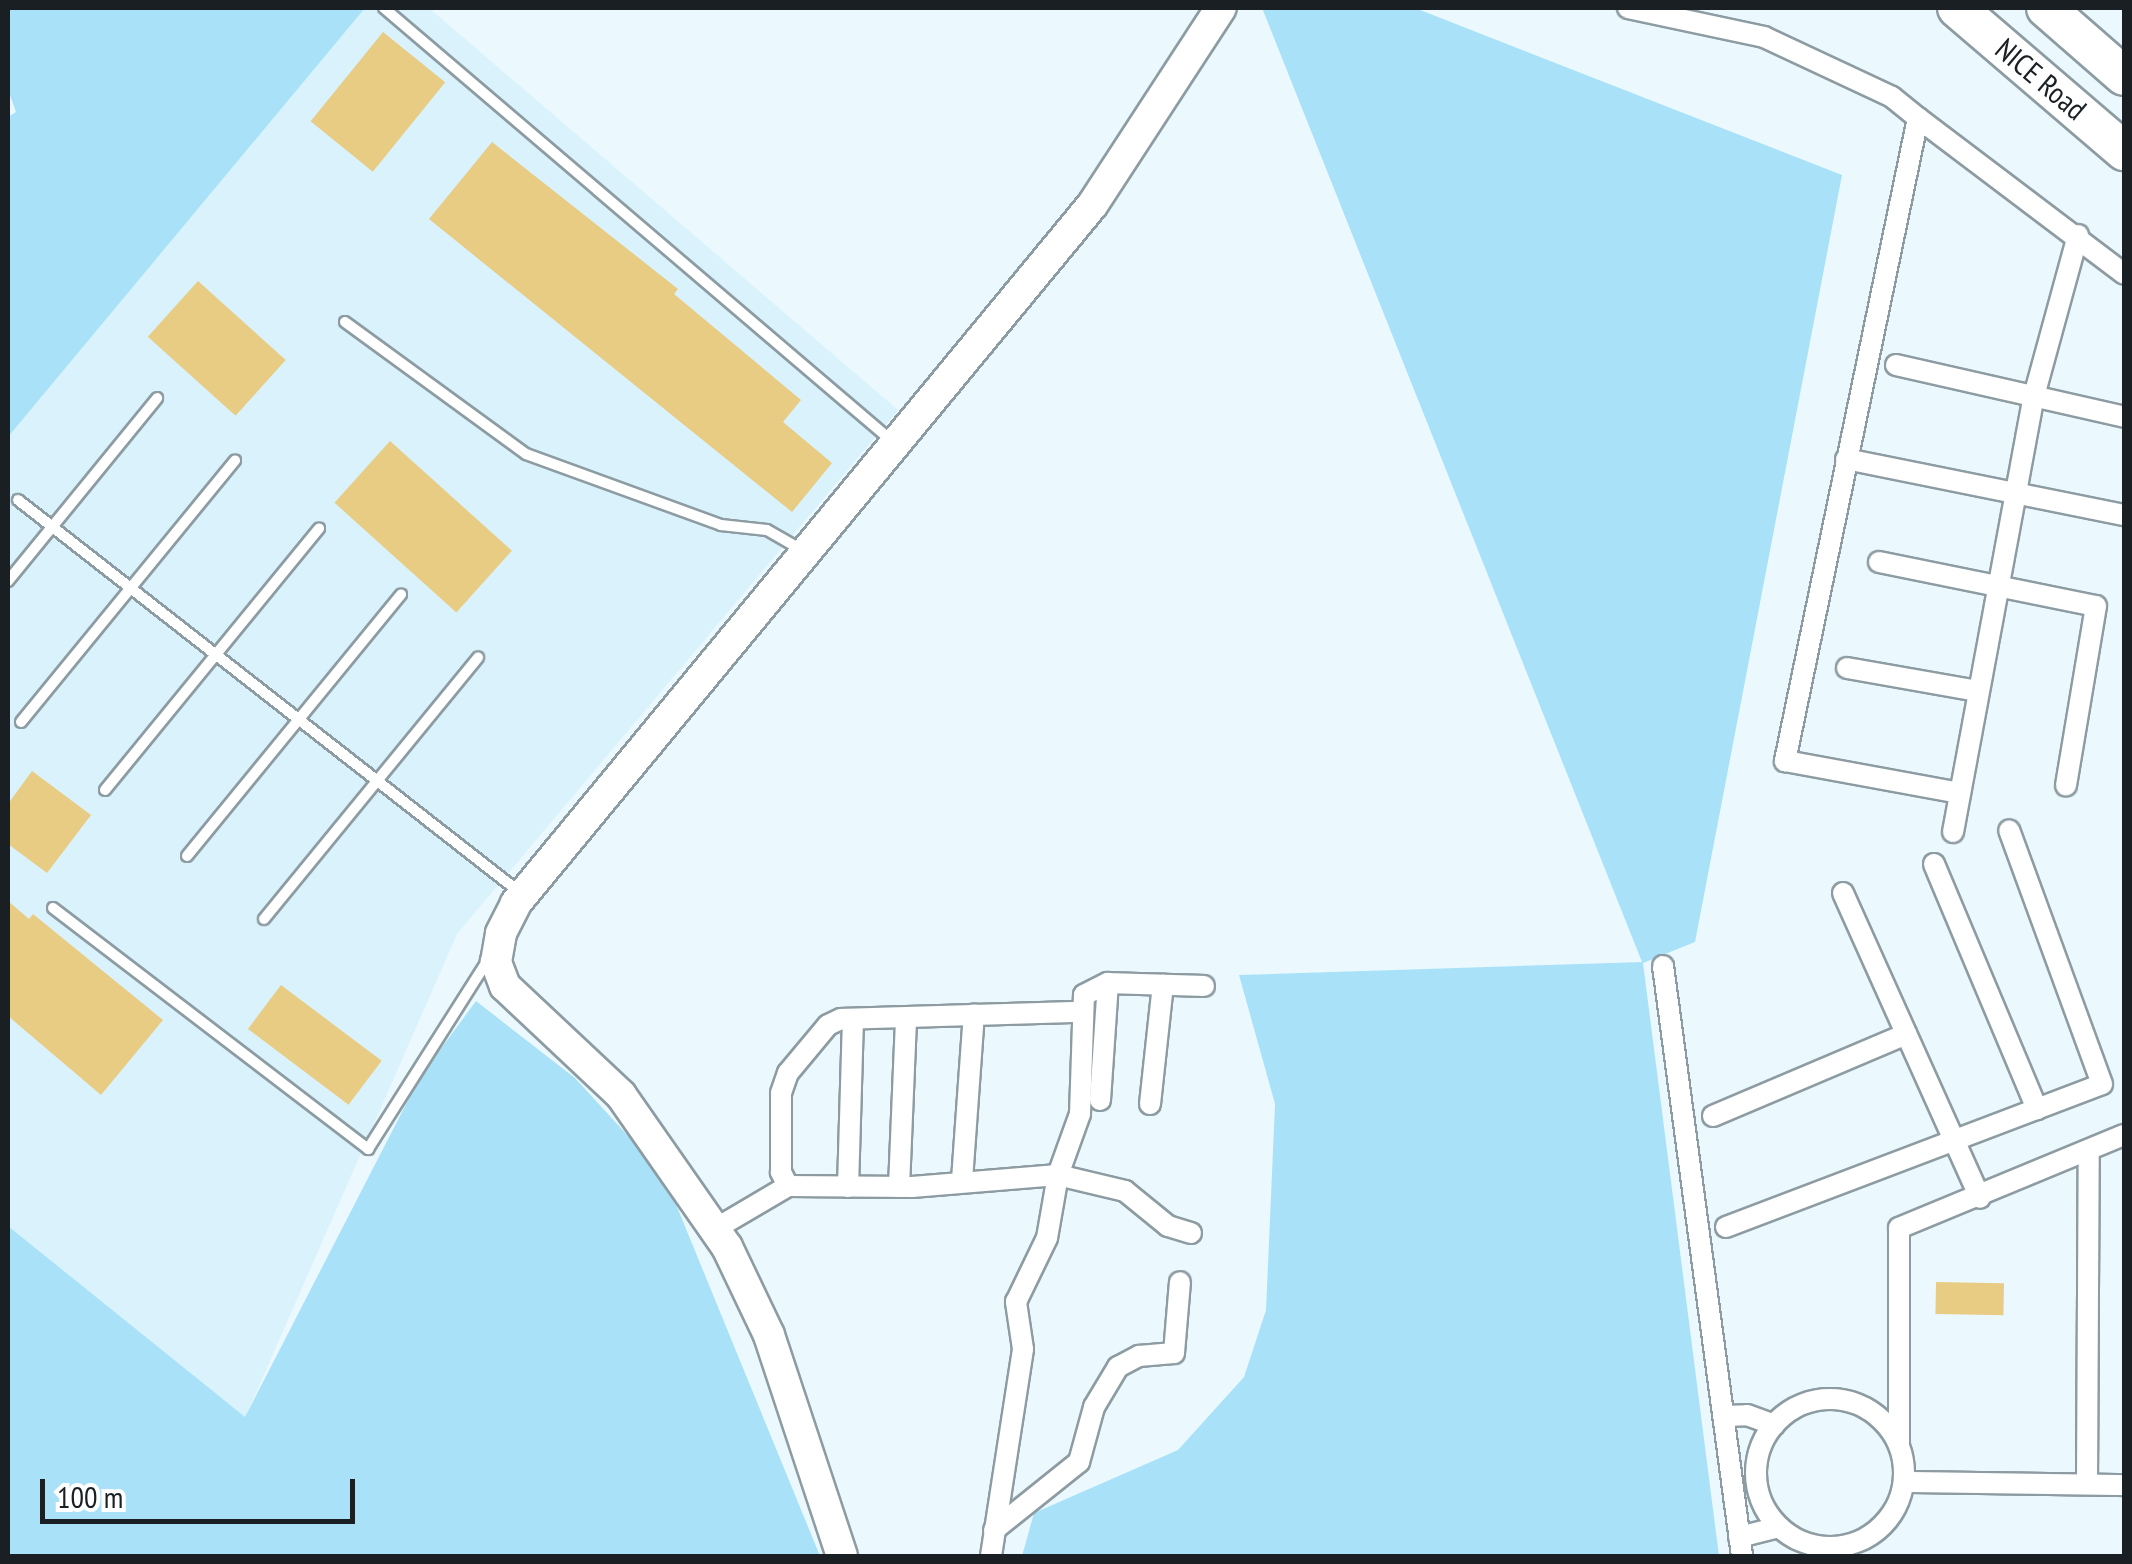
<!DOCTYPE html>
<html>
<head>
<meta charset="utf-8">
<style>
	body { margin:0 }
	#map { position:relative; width:2132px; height:1564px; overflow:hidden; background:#ebf9fe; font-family:"PT Sans Narrow",sans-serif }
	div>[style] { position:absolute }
	.built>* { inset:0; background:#d9f2fc }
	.green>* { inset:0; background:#a9e2f8 }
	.building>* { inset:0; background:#e8cc83; transform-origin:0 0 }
	.roads { filter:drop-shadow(2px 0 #8d9ca2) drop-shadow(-2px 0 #8d9ca2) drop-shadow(0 2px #8d9ca2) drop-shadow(0 -2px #8d9ca2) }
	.lane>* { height:10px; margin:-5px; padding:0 5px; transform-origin:5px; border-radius:5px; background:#fff }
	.street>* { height:20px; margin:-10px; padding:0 10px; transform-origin:10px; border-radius:10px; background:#fff }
	.street>.ring { margin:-10px; padding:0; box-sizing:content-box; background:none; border:20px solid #fff; border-radius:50% }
	.secondary>* { height:30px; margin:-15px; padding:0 15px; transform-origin:15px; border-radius:15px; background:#fff }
	.highway>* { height:38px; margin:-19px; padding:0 19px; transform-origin:19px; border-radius:19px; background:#fff }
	span { translate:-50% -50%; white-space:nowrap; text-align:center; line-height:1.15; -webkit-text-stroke:8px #fff; paint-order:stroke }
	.street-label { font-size:30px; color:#191f22 }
	.frame { position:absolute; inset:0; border:10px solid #191f22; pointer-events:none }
	.scale { position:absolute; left:40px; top:1479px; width:315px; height:45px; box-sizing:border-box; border:5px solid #191f22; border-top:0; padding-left:12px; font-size:30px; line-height:35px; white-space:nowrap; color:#191f22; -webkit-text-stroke:8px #fff; paint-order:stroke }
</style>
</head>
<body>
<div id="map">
	<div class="built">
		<i style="clip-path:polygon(365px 8px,429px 8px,898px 410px,457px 934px,245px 1418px,8px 1226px,8px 437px)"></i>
	</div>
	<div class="green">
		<i style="clip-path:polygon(8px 8px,365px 8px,8px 437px,8px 117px,16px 112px,8px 90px)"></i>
		<i style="clip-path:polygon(1262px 8px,1415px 8px,1842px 175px,1695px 942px,1643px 963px,1719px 1556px,1022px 1556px,1034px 1513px,1178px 1450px,1244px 1377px,1266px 1310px,1275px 1104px,1239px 975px,1642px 962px)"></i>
		<i style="clip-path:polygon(476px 1001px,575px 1078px,629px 1137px,675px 1202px,820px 1556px,8px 1556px,8px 1226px,245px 1417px,420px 1077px)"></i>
	</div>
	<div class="building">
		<i style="left:383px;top:32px;width:80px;height:115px;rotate:39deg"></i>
		<i style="clip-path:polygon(492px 142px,678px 289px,674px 294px,801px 400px,783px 422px,832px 463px,792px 512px,429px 219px)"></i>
		<i style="left:198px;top:281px;width:118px;height:75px;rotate:42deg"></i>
		<i style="left:390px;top:441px;width:164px;height:83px;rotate:42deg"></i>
		<i style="clip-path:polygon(32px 771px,91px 815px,47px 873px,8px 844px,8px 804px)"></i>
		<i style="clip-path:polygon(8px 901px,29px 919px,33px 914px,163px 1020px,101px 1095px,8px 1016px)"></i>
		<i style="left:281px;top:985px;width:126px;height:55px;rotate:37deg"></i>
		<i style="left:1936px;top:1282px;width:68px;height:32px;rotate:1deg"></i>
	</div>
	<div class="roads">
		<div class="lane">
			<i style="left:384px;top:8px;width:669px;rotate:40.45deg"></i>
			<i style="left:345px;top:322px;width:224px;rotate:36.1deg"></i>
			<i style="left:526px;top:454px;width:208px;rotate:20deg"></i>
			<i style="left:721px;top:525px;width:46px;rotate:6.2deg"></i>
			<i style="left:767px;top:530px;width:40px;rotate:29.7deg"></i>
			<i style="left:18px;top:500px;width:640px;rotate:38.02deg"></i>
			<i style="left:8px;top:581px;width:236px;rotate:-50.8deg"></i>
			<i style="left:21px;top:722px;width:338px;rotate:-50.7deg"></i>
			<i style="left:105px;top:790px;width:338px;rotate:-50.7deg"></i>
			<i style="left:187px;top:856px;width:338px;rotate:-50.7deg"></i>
			<i style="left:53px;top:908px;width:397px;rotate:37.4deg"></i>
			<i style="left:368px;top:1149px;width:226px;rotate:-57.6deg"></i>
			<i style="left:264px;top:919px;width:338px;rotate:-50.7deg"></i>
		</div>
		<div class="street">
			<i style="left:1628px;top:8px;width:139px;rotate:12deg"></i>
			<i style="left:1764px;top:37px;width:141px;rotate:25.1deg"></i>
			<i style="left:1892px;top:97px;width:33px;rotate:39deg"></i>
			<i style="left:1918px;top:118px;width:657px;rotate:101.69deg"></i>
			<i style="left:1785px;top:761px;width:178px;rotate:10.4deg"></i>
			<i style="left:1918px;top:118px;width:258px;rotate:37.1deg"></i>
			<i style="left:1896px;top:365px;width:234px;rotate:12.8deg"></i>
			<i style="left:1846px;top:459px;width:284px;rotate:11.4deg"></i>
			<i style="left:1879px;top:562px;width:221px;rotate:11.5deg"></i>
			<i style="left:2096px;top:606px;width:182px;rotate:99.5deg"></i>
			<i style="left:1847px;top:668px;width:132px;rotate:10deg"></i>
			<i style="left:1953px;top:832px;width:443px;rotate:-79.5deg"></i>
			<i style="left:2034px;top:396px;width:167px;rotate:-74.7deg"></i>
			<i style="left:1934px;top:864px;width:266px;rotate:67.2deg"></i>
			<i style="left:1843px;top:893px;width:334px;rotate:65.8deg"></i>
			<i style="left:1663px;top:966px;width:595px;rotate:82.37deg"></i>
			<i style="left:1100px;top:1100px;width:117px;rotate:-86.1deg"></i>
			<i style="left:1150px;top:1104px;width:120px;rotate:-83.8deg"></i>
			<i style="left:1713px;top:1116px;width:210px;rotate:-23deg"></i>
			<i style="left:962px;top:1180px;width:166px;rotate:-85.9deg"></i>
			<i style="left:788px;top:1186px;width:16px;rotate:-117deg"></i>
			<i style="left:781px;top:1172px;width:79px;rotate:-90deg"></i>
			<i style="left:781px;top:1093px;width:21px;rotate:-71deg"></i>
			<i style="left:788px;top:1073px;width:62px;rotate:-50.2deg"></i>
			<i style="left:828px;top:1025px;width:14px;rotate:-25deg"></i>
			<i style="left:841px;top:1019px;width:239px;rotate:-1.7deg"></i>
			<i style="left:848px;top:1187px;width:168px;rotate:-88.3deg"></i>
			<i style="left:899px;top:1187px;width:170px;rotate:-87.6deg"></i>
			<i style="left:1726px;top:1227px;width:402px;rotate:-20.8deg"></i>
			<i style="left:2102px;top:1084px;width:270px;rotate:-110.1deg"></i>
			<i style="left:715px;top:1229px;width:85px;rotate:-30.5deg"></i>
			<i style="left:788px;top:1186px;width:124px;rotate:0.5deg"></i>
			<i style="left:912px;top:1187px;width:146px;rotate:-4.7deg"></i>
			<i style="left:1058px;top:1175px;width:69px;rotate:13.4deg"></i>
			<i style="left:1125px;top:1191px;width:55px;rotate:39.1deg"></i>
			<i style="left:1168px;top:1226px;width:24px;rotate:17deg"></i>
			<i class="ring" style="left:1756px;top:1399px;width:128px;height:128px"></i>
			<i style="left:1724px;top:1416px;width:23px;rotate:-2deg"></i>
			<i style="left:1747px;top:1415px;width:29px;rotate:20deg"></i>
			<i style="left:1899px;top:1443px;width:215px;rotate:-90deg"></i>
			<i style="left:1899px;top:1228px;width:243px;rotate:-22.5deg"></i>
			<i style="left:1904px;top:1482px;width:220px;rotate:0.8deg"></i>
			<i style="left:2087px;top:1484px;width:333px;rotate:-89.7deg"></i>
			<i style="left:994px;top:1530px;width:109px;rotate:-38.7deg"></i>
			<i style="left:1079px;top:1462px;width:57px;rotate:-74.7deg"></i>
			<i style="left:1094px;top:1407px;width:47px;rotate:-59deg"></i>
			<i style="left:1118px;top:1367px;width:24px;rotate:-28deg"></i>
			<i style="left:1139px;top:1356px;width:35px;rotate:-5deg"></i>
			<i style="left:1174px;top:1353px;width:71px;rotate:-85.2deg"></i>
			<i style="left:1739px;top:1537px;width:41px;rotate:-14deg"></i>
			<i style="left:991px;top:1556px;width:209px;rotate:-81.2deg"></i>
			<i style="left:1023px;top:1349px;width:48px;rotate:-98.5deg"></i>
			<i style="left:1016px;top:1302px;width:71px;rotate:-64.2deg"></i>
			<i style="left:1047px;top:1238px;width:64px;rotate:-80.1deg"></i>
			<i style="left:1058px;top:1175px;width:65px;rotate:-70.2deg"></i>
			<i style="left:1080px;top:1114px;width:119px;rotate:-88.1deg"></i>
			<i style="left:1084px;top:995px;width:27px;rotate:-27deg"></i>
			<i style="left:1108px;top:983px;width:96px;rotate:1.8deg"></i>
		</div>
		<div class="secondary">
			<i style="left:842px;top:1556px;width:233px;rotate:-108.3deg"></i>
			<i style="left:769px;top:1335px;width:98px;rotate:-115.5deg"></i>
			<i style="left:727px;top:1247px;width:185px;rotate:-124.9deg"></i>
			<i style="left:621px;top:1095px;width:159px;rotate:-136.8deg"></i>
			<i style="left:505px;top:986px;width:26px;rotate:-111deg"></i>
			<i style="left:496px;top:962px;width:29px;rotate:-80deg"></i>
			<i style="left:501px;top:933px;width:34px;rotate:-63deg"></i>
			<i style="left:516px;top:903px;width:906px;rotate:-50.46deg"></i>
			<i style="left:1093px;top:204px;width:234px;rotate:-56.9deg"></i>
		</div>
		<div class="highway">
			<i style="left:1957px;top:8px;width:220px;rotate:40.6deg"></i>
			<i style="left:2046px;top:8px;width:103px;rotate:41.1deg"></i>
		</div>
	</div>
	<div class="street-label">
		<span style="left:2041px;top:79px;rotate:40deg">NICE Road</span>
	</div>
	<div class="frame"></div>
	<div class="scale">100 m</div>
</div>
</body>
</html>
